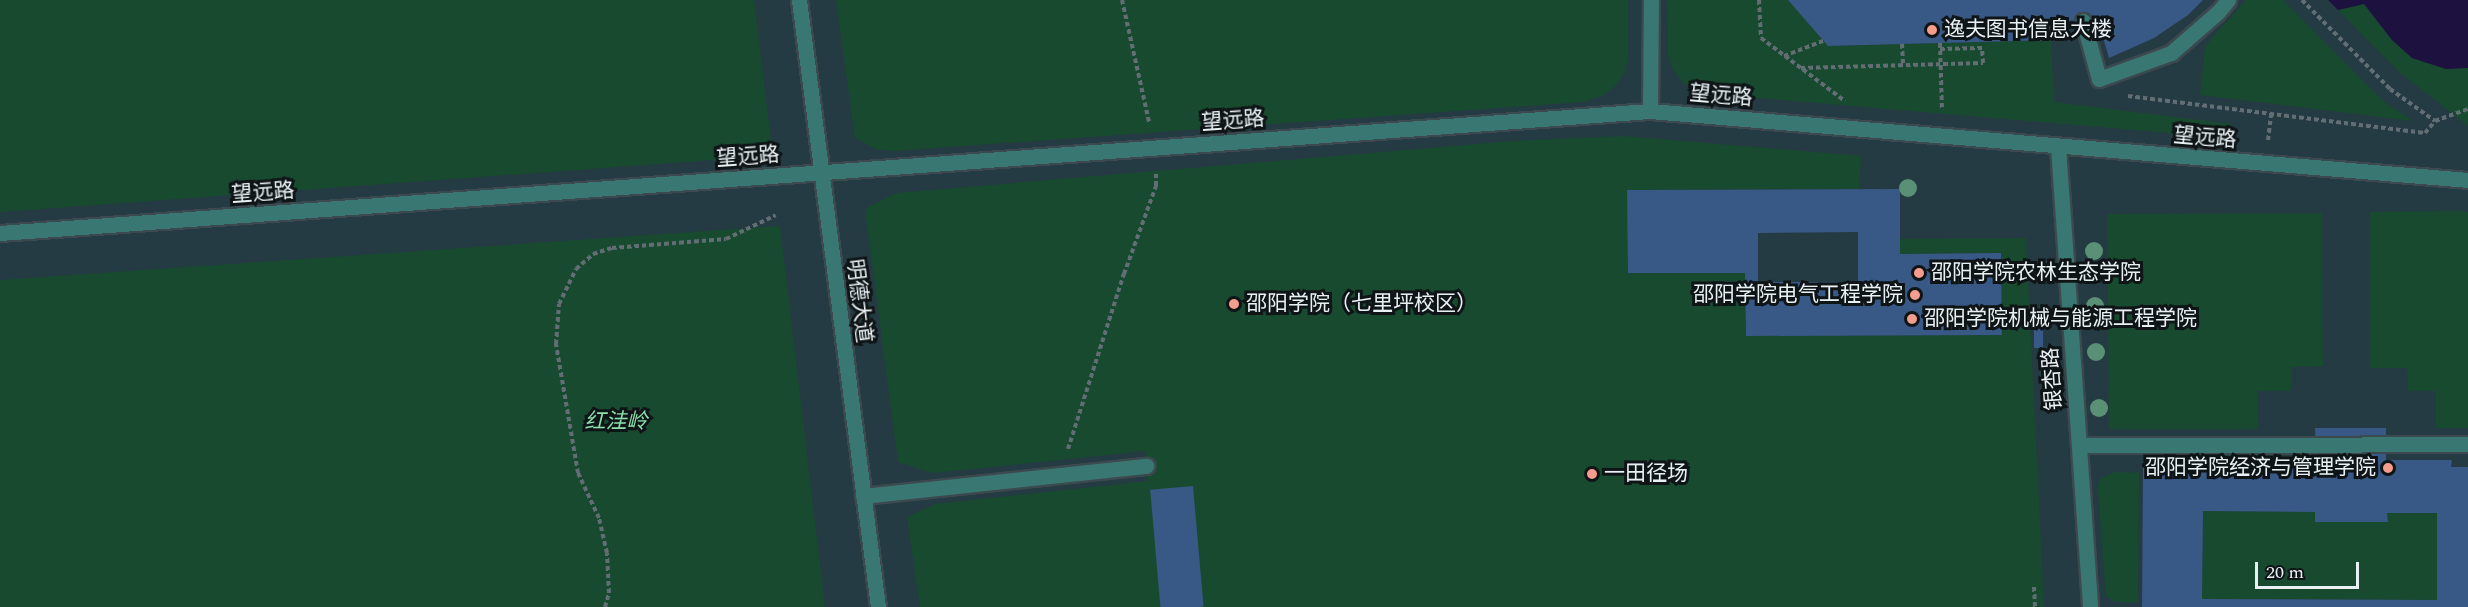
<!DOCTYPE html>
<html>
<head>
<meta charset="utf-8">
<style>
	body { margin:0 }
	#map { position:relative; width:2468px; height:607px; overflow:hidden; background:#202e33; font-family:Spectral,"Noto Sans SC",serif }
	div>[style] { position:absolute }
	.built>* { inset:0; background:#253b43; transform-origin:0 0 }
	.green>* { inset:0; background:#184a2f }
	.water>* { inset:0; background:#1d113f }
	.building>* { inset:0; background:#385885; transform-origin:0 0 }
	.path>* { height:4px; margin-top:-2px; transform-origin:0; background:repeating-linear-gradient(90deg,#626e73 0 4.5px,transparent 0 7.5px) }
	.roads { filter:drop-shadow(2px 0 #3c494e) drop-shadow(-2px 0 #3c494e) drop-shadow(0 2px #3c494e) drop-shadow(0 -2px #3c494e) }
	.service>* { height:15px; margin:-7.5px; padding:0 7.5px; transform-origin:7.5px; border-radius:7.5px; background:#397773 }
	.trees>* { width:18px; height:18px; margin:-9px; border-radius:50%; background:#5a9075 }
	.dots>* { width:16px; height:16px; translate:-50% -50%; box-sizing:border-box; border:3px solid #0f1517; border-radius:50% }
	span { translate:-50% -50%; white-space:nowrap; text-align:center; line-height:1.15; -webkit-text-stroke:6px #0f1517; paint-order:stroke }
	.poi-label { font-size:21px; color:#e8f0f4 }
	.left { translate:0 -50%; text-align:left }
	.right { translate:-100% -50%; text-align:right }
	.street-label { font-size:21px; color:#e8f0f4 }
	.park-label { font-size:21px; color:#89e0ab; font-style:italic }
	.scale { position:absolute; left:2255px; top:562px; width:104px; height:27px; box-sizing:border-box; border:3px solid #e8f0f4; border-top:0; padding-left:8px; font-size:18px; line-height:21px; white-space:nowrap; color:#e8f0f4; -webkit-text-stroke:4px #0f1517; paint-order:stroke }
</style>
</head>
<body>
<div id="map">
	<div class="built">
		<i style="left:0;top:0;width:2468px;height:607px"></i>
	</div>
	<div class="green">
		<i style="clip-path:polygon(0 0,754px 0,771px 141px,764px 151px,753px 157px,0 212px)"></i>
		<i style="clip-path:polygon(836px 0,1628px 0,1628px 57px,1625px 72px,1615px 86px,1602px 96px,1583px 102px,891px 151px,876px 149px,855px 138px)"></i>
		<i style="clip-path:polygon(1667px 0,1788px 0,1828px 46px,2051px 40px,2054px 102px,2231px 124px,2230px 138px,1710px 94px,1696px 91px,1683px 83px,1673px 70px,1668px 55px)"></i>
		<i style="clip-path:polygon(2246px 0,2283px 0,2370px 88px,2386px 103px,2413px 121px,2200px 95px,2205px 46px)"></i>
		<i style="clip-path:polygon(2364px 4px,2392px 40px,2412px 58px,2446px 69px,2468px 68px,2468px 126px,2399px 72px,2338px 10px)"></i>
		<i style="clip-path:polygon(1622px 136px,1861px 156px,1859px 189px,1628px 190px,1628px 273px,1745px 273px,1746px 336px,2002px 335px,2001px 253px,1900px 254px,1900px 239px,2026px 238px,2044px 607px,920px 607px,907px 517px,935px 504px,1148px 481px,1145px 451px,933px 473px,898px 462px,865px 209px,896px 193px,1511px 141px)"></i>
		<i style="clip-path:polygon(2460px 211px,2468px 212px,2468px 428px,2436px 428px,2436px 391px,2408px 391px,2407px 368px,2370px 368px,2370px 212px)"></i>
		<i style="clip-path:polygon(2322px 213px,2323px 366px,2291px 367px,2291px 391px,2257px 391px,2258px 429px,2109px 429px,2107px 214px)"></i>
		<i style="clip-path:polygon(780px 226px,825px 607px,0 607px,0 280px)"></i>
		<i style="clip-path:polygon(2114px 472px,2139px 473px,2138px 602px,2115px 602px,2106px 596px,2098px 487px,2100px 479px)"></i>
		<i style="clip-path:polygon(2203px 511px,2315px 512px,2388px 521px,2387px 513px,2437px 513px,2437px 600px,2202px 599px)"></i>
	</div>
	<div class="water">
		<i style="clip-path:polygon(2328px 0,2468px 0,2468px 68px,2446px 69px,2412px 58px,2392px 40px,2364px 4px,2338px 10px)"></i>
	</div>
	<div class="building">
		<i style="clip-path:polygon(1788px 0,2203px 0,2188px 15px,2154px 38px,2109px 58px,2098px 20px,2051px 21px,2051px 40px,1828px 46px)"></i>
		<i style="clip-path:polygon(evenodd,1900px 189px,1900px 254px,2001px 253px,2002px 335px,1746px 336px,1745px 273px,1628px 273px,1627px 190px,1900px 189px,1858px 232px,1858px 282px,1758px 282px,1758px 233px,1858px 232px)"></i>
		<i style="left:2034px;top:308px;width:9px;height:40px"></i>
		<i style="clip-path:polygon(evenodd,2315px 428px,2386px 428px,2386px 460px,2452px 460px,2451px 467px,2468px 467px,2468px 607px,2142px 607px,2143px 468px,2212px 468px,2212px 459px,2316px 459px,2315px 428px,2203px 511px,2315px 512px,2315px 522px,2388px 522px,2387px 513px,2437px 513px,2437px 600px,2202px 599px,2203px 511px)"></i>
		<i style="left:1193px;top:486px;width:121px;height:43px;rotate:85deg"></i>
	</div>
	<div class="path">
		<i style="left:1122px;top:0;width:125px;rotate:77.5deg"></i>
		<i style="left:1759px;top:0;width:38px;rotate:87deg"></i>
		<i style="left:1761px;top:38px;width:105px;rotate:36.9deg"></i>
		<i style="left:2302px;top:0;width:125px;rotate:45.3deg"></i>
		<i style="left:2390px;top:89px;width:55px;rotate:35.4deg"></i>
		<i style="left:2435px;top:121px;width:35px;rotate:-20deg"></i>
		<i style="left:1940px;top:43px;width:67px;rotate:88.3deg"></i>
		<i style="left:1902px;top:44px;width:21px;rotate:87deg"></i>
		<i style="left:1784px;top:56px;width:42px;rotate:-21deg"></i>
		<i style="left:1801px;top:68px;width:182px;rotate:-1.6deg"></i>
		<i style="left:1983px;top:63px;width:15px;rotate:-94deg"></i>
		<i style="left:1982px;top:48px;width:42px;rotate:178.6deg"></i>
		<i style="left:2128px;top:96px;width:299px;rotate:7.1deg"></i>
		<i style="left:2425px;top:133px;width:16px;rotate:-50deg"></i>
		<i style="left:2268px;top:140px;width:25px;rotate:-83deg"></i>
		<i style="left:1068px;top:449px;width:184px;rotate:-72.3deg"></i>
		<i style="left:1124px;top:274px;width:94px;rotate:-70deg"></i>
		<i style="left:1156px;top:186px;width:15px;rotate:-90deg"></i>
		<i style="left:2034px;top:587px;width:20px;rotate:87deg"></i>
		<i style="left:605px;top:607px;width:15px;rotate:-74deg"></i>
		<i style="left:609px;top:593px;width:40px;rotate:-92.9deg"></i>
		<i style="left:607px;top:553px;width:36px;rotate:-103deg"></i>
		<i style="left:599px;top:518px;width:50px;rotate:-115deg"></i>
		<i style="left:578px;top:473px;width:131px;rotate:-99.7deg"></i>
		<i style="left:556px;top:344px;width:40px;rotate:-85.7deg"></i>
		<i style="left:559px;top:304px;width:39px;rotate:-64deg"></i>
		<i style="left:576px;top:269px;width:23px;rotate:-41deg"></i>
		<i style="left:593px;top:254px;width:20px;rotate:-18deg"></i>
		<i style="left:612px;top:248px;width:114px;rotate:-4.5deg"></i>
		<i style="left:726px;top:239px;width:55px;rotate:-25.6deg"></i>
	</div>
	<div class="roads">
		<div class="service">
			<i style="left:799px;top:0;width:612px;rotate:82.58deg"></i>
			<i style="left:2083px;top:21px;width:60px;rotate:74.6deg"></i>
			<i style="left:2099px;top:79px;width:77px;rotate:-19.9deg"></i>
			<i style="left:2171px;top:53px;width:62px;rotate:-41.1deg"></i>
			<i style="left:2218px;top:12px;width:16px;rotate:-50deg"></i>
			<i style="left:1650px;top:111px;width:111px;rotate:-89.5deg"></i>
			<i style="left:2058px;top:147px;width:461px;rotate:86deg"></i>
			<i style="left:0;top:233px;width:1655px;rotate:-4.23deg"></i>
			<i style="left:1650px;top:111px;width:821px;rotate:4.82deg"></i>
			<i style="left:2079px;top:445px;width:389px;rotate:-0.1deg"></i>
			<i style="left:863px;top:496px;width:285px;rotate:-6.1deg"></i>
		</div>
	</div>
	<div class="trees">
		<i style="left:1908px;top:188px"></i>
		<i style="left:2094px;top:251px"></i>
		<i style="left:2095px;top:306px"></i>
		<i style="left:2096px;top:352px"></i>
		<i style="left:2099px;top:408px"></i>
	</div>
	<div class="dots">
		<i style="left:1932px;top:30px;background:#f49d8c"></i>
		<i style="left:1919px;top:273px;background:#f49d8c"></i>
		<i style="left:1915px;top:295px;background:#f49d8c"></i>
		<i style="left:1234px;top:304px;background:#f49d8c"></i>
		<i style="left:1912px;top:319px;background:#f49d8c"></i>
		<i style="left:2388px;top:468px;background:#f49d8c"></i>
		<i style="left:1592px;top:474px;background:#f49d8c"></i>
	</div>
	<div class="poi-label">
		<span class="left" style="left:1944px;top:30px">逸夫图书信息大楼</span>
		<span class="left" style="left:1931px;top:273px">邵阳学院农林生态学院</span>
		<span class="right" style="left:1903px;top:295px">邵阳学院电气工程学院</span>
		<span class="left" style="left:1246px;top:304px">邵阳学院（七里坪校区）</span>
		<span class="left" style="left:1924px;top:319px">邵阳学院机械与能源工程学院</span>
		<span class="right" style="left:2376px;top:468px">邵阳学院经济与管理学院</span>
		<span class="left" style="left:1604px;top:474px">一田径场</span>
	</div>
	<div class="street-label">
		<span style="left:1721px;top:96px;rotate:5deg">望远路</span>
		<span style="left:1233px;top:121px;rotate:-4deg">望远路</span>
		<span style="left:2205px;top:138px;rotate:5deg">望远路</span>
		<span style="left:748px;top:157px;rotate:-4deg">望远路</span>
		<span style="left:263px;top:193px;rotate:-4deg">望远路</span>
		<span style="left:859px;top:301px;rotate:83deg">明德大道</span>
		<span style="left:2053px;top:379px;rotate:-94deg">银杏路</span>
	</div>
	<div class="park-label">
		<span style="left:616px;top:422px">红洼岭</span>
	</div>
	<div class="scale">20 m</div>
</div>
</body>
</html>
